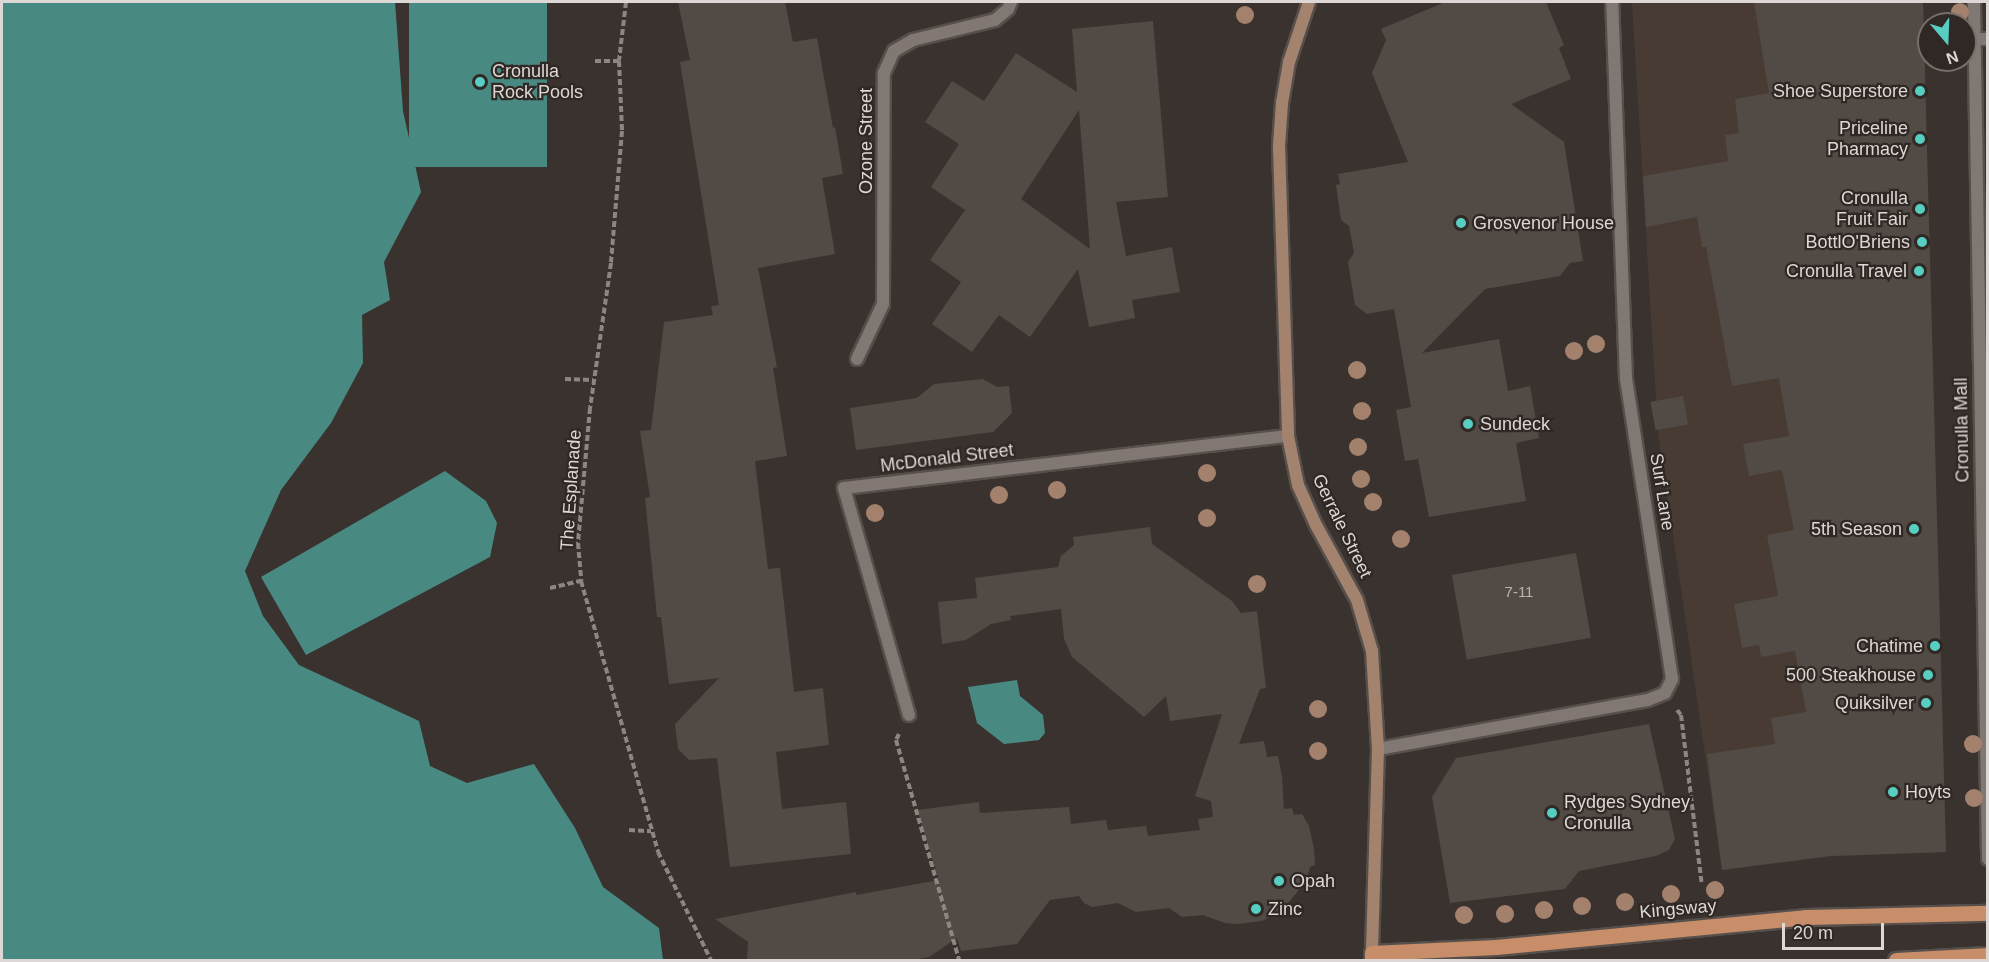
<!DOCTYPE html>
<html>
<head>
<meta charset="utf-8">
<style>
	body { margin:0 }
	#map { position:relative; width:1989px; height:962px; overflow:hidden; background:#3a322e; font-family:Arial,sans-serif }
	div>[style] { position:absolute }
	.built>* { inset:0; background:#483b33 }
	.water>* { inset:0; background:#488a82; transform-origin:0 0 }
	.building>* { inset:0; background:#524a45; transform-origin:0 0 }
	.path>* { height:4px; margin-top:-2px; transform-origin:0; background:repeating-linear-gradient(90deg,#8c8682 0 6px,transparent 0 9px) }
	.roads { filter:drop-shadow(2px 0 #564f4b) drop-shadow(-2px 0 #564f4b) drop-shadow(0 2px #564f4b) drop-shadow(0 -2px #564f4b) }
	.lane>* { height:12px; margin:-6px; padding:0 6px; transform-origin:6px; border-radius:6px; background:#817873 }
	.street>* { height:12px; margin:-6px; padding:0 6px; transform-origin:6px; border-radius:6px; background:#817873 }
	.secondary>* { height:12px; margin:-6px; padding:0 6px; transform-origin:6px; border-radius:6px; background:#a4836e }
	.primary>* { height:15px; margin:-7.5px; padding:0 7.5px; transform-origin:7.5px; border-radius:7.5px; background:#c88e69 }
	.trees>* { width:18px; height:18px; margin:-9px; border-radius:50%; background:#a4816d }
	.dots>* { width:16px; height:16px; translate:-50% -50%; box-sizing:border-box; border:3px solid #302824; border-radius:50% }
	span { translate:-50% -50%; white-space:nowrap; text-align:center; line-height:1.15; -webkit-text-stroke:4.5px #302824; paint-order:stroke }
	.number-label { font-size:15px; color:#bab4b1 }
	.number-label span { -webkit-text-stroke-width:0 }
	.poi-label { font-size:18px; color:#ddd8d5 }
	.left { translate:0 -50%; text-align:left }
	.right { translate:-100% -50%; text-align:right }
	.street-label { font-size:18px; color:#ddd8d5 }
	.frame { position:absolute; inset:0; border:3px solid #ddd8d5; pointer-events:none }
	.north { position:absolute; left:1917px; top:12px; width:60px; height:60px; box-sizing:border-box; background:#302824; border:2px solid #756e6b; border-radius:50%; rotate:161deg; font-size:16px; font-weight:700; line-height:24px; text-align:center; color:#ddd8d5 }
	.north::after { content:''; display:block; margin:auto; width:21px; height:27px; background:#57cec1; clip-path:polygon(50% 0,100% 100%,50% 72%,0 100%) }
	.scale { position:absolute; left:1782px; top:923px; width:102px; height:27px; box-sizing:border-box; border:3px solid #ddd8d5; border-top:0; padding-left:8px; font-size:18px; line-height:21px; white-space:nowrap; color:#ddd8d5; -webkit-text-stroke:4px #302824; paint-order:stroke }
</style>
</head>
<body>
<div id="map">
	<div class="built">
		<i style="clip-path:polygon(1632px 2px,1923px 2px,1946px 852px,1831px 856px,1722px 870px,1658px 432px)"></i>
	</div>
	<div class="water">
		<i style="clip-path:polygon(2px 2px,395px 2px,403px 111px,421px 192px,384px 262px,390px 300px,362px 315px,363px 363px,331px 423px,281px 490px,245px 571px,263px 616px,299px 665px,419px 721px,430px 766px,467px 783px,534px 764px,575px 828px,603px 887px,659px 928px,663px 960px,2px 960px)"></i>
		<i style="left:409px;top:2px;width:138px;height:165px"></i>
		<i style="clip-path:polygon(445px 471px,486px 501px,497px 523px,490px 557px,306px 655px,261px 577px)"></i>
		<i style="clip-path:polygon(1017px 680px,1020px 696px,1043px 715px,1045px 733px,1039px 740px,1004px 744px,977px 723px,968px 687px)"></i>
	</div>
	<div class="building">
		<i style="clip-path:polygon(678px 2px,785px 2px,793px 42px,817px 38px,833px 128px,835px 127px,843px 174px,822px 178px,835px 254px,758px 268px,777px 367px,773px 368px,787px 456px,755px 461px,768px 569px,780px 568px,794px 692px,823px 688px,829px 745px,776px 752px,782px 809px,846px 802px,851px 854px,730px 867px,717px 758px,689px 760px,678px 749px,675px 724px,719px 678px,669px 684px,661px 617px,657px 617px,645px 498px,650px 497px,640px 431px,651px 430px,664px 322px,713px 315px,711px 306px,719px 305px,680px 62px,690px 60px)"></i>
		<i style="clip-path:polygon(1445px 2px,1546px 2px,1564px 45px,1559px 48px,1571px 79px,1511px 104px,1564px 142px,1583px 261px,1570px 263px,1560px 276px,1485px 289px,1422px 353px,1499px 339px,1508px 391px,1530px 386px,1539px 438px,1516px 443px,1526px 501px,1429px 517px,1418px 459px,1405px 461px,1396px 410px,1411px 407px,1394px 309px,1367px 314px,1355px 305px,1348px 262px,1354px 253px,1349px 226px,1341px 220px,1336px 185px,1340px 184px,1338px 174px,1408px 162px,1372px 73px,1386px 40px,1381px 29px)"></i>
		<i style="clip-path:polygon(1754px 2px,1923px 2px,1946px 852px,1831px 856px,1722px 870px,1707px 754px,1775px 744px,1771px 718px,1806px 712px,1795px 651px,1761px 657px,1759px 645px,1742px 648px,1734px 604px,1778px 596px,1767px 535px,1794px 530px,1782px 470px,1749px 476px,1743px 444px,1789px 436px,1779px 378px,1732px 386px,1706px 247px,1702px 247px,1697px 217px,1646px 227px,1643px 176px,1728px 161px,1725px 135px,1739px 133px,1735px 99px,1769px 93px)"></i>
		<i style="clip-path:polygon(evenodd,1153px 21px,1168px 197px,1116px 202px,1126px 256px,1172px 247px,1180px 292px,1132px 300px,1135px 318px,1089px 327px,1078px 269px,1030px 337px,999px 315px,972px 352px,932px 324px,961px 282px,930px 260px,965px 210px,931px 187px,959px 144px,925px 122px,952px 81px,984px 101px,1016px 53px,1077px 92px,1072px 29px,1153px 21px,1079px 110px,1090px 249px,1021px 199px,1079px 110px)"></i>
		<i style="clip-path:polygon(983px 379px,997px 387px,1009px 386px,1012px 413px,993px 432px,856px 450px,850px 408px,917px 398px,934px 384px)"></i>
		<i style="left:1683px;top:396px;width:29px;height:33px;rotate:80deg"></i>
		<i style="clip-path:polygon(1150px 527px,1152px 544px,1232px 601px,1241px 613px,1257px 611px,1266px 688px,1260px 689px,1239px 744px,1264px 741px,1267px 757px,1278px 756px,1282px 776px,1284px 809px,1292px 808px,1294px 815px,1302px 814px,1309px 826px,1314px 849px,1315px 865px,1310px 867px,1307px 879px,1283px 910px,1262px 921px,1237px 924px,1225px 923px,1203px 915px,1182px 917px,1169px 908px,1136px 912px,1118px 903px,1092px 907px,1084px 903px,1079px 896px,1050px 900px,1017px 944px,961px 951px,957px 938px,929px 957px,912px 960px,747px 960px,748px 942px,715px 919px,856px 892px,856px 895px,939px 880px,917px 810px,979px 802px,980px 813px,1069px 807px,1071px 824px,1106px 820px,1108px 830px,1146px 826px,1148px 836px,1200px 830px,1198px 819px,1213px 817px,1211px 801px,1195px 796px,1222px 714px,1170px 721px,1166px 696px,1144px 717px,1072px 657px,1064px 639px,1061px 609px,1010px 616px,1011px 620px,991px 624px,966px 640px,942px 644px,938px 602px,977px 598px,975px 578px,1058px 567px,1061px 556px,1074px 545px,1073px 537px)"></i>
		<i style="left:1576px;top:553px;width:86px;height:126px;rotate:80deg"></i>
		<i style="clip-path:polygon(1649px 724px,1675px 839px,1669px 850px,1656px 856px,1579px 871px,1565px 889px,1450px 903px,1432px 797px,1456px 758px)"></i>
	</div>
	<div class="path">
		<i style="left:626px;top:2px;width:59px;rotate:96.8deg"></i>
		<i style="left:619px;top:61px;width:70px;rotate:87.5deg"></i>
		<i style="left:622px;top:131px;width:132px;rotate:94.8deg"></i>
		<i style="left:611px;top:263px;width:147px;rotate:98.2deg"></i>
		<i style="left:590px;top:408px;width:136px;rotate:95.1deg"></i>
		<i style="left:578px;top:543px;width:38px;rotate:85deg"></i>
		<i style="left:581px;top:581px;width:282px;rotate:74.1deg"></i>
		<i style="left:658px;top:852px;width:120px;rotate:63.9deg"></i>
		<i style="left:595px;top:61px;width:24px"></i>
		<i style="left:565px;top:379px;width:28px;rotate:2deg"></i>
		<i style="left:550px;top:588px;width:32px;rotate:-13deg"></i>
		<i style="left:1677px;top:710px;width:6px;rotate:51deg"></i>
		<i style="left:1681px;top:715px;width:171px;rotate:83deg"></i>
		<i style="left:899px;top:734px;width:7px;rotate:117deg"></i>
		<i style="left:896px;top:740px;width:229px;rotate:74deg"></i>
		<i style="left:629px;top:830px;width:22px;rotate:3deg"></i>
	</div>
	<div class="roads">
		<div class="lane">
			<i style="left:1974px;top:39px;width:14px"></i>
		</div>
		<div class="street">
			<i style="left:1974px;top:2px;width:857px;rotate:89.06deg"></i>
			<i style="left:857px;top:359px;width:61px;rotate:-64.7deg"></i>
			<i style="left:883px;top:304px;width:231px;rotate:-89.8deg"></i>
			<i style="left:884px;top:73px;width:24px;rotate:-66deg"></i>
			<i style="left:894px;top:51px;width:22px;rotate:-30deg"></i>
			<i style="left:913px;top:40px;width:84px;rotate:-13.7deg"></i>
			<i style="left:995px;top:20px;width:17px;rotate:-40deg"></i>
			<i style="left:1008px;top:9px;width:8px;rotate:-67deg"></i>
			<i style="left:909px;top:715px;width:236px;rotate:-106deg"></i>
			<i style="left:844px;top:488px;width:447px;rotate:-6.7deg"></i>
			<i style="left:1378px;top:749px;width:274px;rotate:-10.3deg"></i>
			<i style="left:1648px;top:700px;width:18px;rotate:-22deg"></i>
			<i style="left:1665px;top:693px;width:16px;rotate:-63deg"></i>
			<i style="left:1672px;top:679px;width:304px;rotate:-98.7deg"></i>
			<i style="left:1626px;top:379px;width:377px;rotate:-92.1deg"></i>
		</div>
		<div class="secondary">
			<i style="left:1309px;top:2px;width:63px;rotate:108.4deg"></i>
			<i style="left:1289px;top:62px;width:42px;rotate:99.7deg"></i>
			<i style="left:1282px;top:103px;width:43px;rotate:94deg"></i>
			<i style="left:1279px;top:146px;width:290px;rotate:88.2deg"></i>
			<i style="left:1288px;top:436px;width:50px;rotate:78.5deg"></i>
			<i style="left:1298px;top:485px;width:44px;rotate:65.8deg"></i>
			<i style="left:1316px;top:525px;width:85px;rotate:61.3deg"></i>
			<i style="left:1357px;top:600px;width:53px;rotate:73.6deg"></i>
			<i style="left:1372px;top:651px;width:98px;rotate:86.5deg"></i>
			<i style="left:1378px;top:749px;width:204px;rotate:91.7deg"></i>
		</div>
		<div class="primary">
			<i style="left:1372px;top:960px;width:7px;rotate:-90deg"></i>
			<i style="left:1372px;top:953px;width:124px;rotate:-2.8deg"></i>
			<i style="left:1496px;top:947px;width:310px;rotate:-5.5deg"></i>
			<i style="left:1805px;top:917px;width:183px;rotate:-1.3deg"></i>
			<i style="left:1896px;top:960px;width:92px;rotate:-3.1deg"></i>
		</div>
	</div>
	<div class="trees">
		<i style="left:1960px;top:12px"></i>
		<i style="left:1245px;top:15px"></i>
		<i style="left:1596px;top:344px"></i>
		<i style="left:1574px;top:351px"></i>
		<i style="left:1357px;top:370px"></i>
		<i style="left:1362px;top:411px"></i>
		<i style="left:1358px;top:447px"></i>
		<i style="left:1207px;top:473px"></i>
		<i style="left:1361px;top:479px"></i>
		<i style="left:1057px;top:490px"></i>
		<i style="left:999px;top:495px"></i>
		<i style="left:1373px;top:502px"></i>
		<i style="left:875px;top:513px"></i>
		<i style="left:1207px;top:518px"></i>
		<i style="left:1401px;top:539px"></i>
		<i style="left:1257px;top:584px"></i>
		<i style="left:1318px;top:709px"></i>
		<i style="left:1973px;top:744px"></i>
		<i style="left:1318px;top:751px"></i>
		<i style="left:1974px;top:798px"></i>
		<i style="left:1715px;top:890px"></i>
		<i style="left:1671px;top:894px"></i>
		<i style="left:1625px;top:902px"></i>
		<i style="left:1582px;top:906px"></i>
		<i style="left:1544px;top:910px"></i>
		<i style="left:1505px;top:914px"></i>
		<i style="left:1464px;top:915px"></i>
	</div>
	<div class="dots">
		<i style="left:480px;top:82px;background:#57cec1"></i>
		<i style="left:1920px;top:91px;background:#57cec1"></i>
		<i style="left:1920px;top:139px;background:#57cec1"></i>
		<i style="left:1920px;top:209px;background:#57cec1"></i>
		<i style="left:1461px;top:223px;background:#57cec1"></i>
		<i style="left:1922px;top:242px;background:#57cec1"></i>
		<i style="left:1919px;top:271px;background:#57cec1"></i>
		<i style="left:1468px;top:424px;background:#57cec1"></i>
		<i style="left:1914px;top:529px;background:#57cec1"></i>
		<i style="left:1935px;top:646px;background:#57cec1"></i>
		<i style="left:1928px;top:675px;background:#57cec1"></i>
		<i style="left:1926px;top:703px;background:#57cec1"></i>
		<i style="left:1893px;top:792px;background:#57cec1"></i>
		<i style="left:1552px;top:813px;background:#57cec1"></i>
		<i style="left:1279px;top:881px;background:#57cec1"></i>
		<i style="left:1256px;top:909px;background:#57cec1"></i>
	</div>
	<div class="number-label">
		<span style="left:1519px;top:592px">7-11</span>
	</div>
	<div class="poi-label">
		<span class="left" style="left:492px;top:82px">Cronulla<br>Rock Pools</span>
		<span class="right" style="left:1908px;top:91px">Shoe Superstore</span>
		<span class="right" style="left:1908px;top:139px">Priceline<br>Pharmacy</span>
		<span class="right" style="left:1908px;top:209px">Cronulla<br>Fruit Fair</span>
		<span class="left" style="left:1473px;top:223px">Grosvenor House</span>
		<span class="right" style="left:1910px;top:242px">BottlO'Briens</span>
		<span class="right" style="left:1907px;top:271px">Cronulla Travel</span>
		<span class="left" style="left:1480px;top:424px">Sundeck</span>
		<span class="right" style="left:1902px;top:529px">5th Season</span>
		<span class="right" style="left:1923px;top:646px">Chatime</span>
		<span class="right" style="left:1916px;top:675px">500 Steakhouse</span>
		<span class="right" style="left:1914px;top:703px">Quiksilver</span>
		<span class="left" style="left:1905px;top:792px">Hoyts</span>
		<span class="left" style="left:1564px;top:813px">Rydges Sydney<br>Cronulla</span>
		<span class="left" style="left:1291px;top:881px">Opah</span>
		<span class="left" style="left:1268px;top:909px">Zinc</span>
	</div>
	<div class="street-label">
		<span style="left:866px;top:141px;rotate:-90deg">Ozone Street</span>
		<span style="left:1962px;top:430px;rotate:-91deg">Cronulla Mall</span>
		<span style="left:947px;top:458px;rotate:-7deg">McDonald Street</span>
		<span style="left:571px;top:490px;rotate:-86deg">The Esplanade</span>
		<span style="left:1662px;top:492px;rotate:81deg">Surf Lane</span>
		<span style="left:1342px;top:526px;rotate:64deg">Gerrale Street</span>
		<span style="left:1678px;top:909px;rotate:-5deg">Kingsway</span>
	</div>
	<div class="frame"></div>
	<div class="north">N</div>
	<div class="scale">20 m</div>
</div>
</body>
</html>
